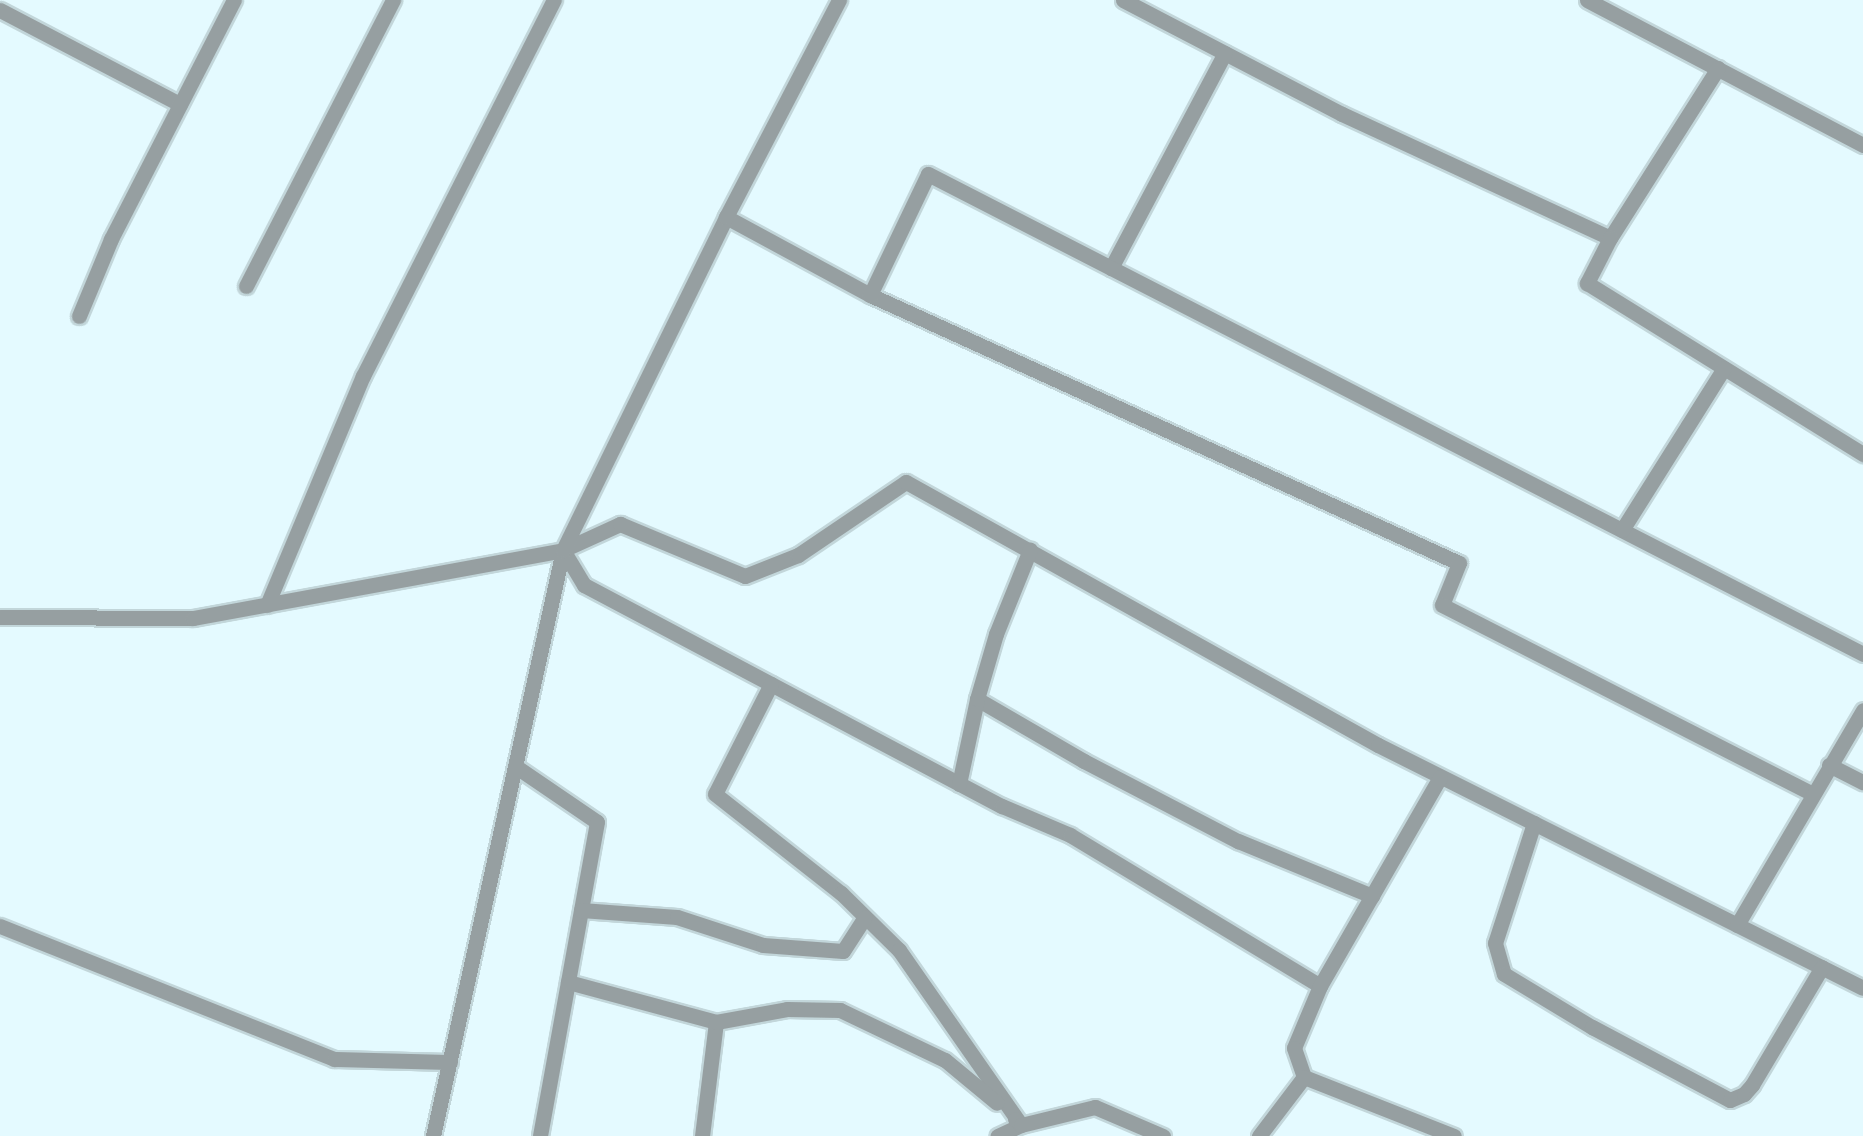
<!DOCTYPE html>
<html>
<head>
<meta charset="utf-8">
<style>
	body { margin:0 }
	#map { position:relative; width:1863px; height:1136px; overflow:hidden; background:#e4faff; font-family:"PT Serif",serif }
	div>[style] { position:absolute }
	.roads { filter:drop-shadow(2px 0 #c2d6da) drop-shadow(-2px 0 #c2d6da) drop-shadow(0 2px #c2d6da) drop-shadow(0 -2px #c2d6da) }
	.minor>* { height:15px; margin:-7.5px; padding:0 7.5px; transform-origin:7.5px; border-radius:7.5px; background:#969fa1 }
	span { translate:-50% -50%; white-space:nowrap; text-align:center; line-height:1.15; -webkit-text-stroke:6px #fff; paint-order:stroke }
</style>
</head>
<body>
<div id="map">
	<div class="roads">
		<div class="minor">
			<i style="left:1123px;top:0;width:247px;rotate:27.5deg"></i>
			<i style="left:1342px;top:114px;width:295px;rotate:24.8deg"></i>
			<i style="left:1587px;top:0;width:312px;rotate:27.7deg"></i>
			<i style="left:0;top:10px;width:203px;rotate:27.6deg"></i>
			<i style="left:1718px;top:68px;width:201px;rotate:122.4deg"></i>
			<i style="left:1610px;top:238px;width:51px;rotate:117.1deg"></i>
			<i style="left:1587px;top:283px;width:325px;rotate:31.8deg"></i>
			<i style="left:726px;top:217px;width:164px;rotate:28.4deg"></i>
			<i style="left:870px;top:295px;width:647px;rotate:24.47deg"></i>
			<i style="left:1459px;top:563px;width:45px;rotate:112deg"></i>
			<i style="left:1442px;top:605px;width:414px;rotate:27deg"></i>
			<i style="left:1111px;top:268px;width:243px;rotate:-62.1deg"></i>
			<i style="left:246px;top:286px;width:322px;rotate:-62.8deg"></i>
			<i style="left:870px;top:295px;width:134px;rotate:-64.4deg"></i>
			<i style="left:928px;top:174px;width:1051px;rotate:27.17deg"></i>
			<i style="left:79px;top:316px;width:83px;rotate:-67.4deg"></i>
			<i style="left:111px;top:239px;width:269px;rotate:-62.8deg"></i>
			<i style="left:1622px;top:530px;width:191px;rotate:-57.8deg"></i>
			<i style="left:563px;top:550px;width:41px;rotate:59deg"></i>
			<i style="left:584px;top:585px;width:473px;rotate:27.9deg"></i>
			<i style="left:1002px;top:806px;width:74px;rotate:23.1deg"></i>
			<i style="left:1070px;top:835px;width:292px;rotate:31.1deg"></i>
			<i style="left:1320px;top:986px;width:67px;rotate:112.8deg"></i>
			<i style="left:1294px;top:1048px;width:31px;rotate:71deg"></i>
			<i style="left:1304px;top:1077px;width:161px;rotate:21.5deg"></i>
			<i style="left:267px;top:605px;width:248px;rotate:-67.3deg"></i>
			<i style="left:363px;top:376px;width:422px;rotate:-63.1deg"></i>
			<i style="left:0;top:617px;width:193px;rotate:0.3deg"></i>
			<i style="left:193px;top:618px;width:376px;rotate:-10.4deg"></i>
			<i style="left:563px;top:550px;width:63px;rotate:-24.5deg"></i>
			<i style="left:620px;top:524px;width:135px;rotate:22.6deg"></i>
			<i style="left:745px;top:576px;width:57px;rotate:-21.6deg"></i>
			<i style="left:798px;top:555px;width:130px;rotate:-34.1deg"></i>
			<i style="left:906px;top:482px;width:540px;rotate:29.13deg"></i>
			<i style="left:1378px;top:745px;width:542px;rotate:26.61deg"></i>
			<i style="left:771px;top:684px;width:123px;rotate:117deg"></i>
			<i style="left:715px;top:794px;width:160px;rotate:38.2deg"></i>
			<i style="left:841px;top:893px;width:81px;rotate:44.5deg"></i>
			<i style="left:899px;top:950px;width:213px;rotate:55.1deg"></i>
			<i style="left:1021px;top:1125px;width:26px;rotate:155deg"></i>
			<i style="left:977px;top:699px;width:124px;rotate:30.1deg"></i>
			<i style="left:1084px;top:761px;width:174px;rotate:27.5deg"></i>
			<i style="left:1238px;top:841px;width:145px;rotate:22.3deg"></i>
			<i style="left:1829px;top:765px;width:38px;rotate:27deg"></i>
			<i style="left:515px;top:766px;width:99px;rotate:34.3deg"></i>
			<i style="left:597px;top:822px;width:319px;rotate:100.3deg"></i>
			<i style="left:959px;top:784px;width:87px;rotate:-78deg"></i>
			<i style="left:977px;top:699px;width:68px;rotate:-73.7deg"></i>
			<i style="left:996px;top:634px;width:91px;rotate:-68deg"></i>
			<i style="left:1534px;top:823px;width:126px;rotate:108deg"></i>
			<i style="left:1495px;top:943px;width:32px;rotate:74deg"></i>
			<i style="left:1504px;top:974px;width:103px;rotate:31.1deg"></i>
			<i style="left:1592px;top:1027px;width:156px;rotate:27.9deg"></i>
			<i style="left:1730px;top:1100px;width:15px;rotate:-23deg"></i>
			<i style="left:1744px;top:1094px;width:12px;rotate:-48deg"></i>
			<i style="left:1752px;top:1085px;width:137px;rotate:-59.3deg"></i>
			<i style="left:581px;top:910px;width:96px;rotate:4.2deg"></i>
			<i style="left:677px;top:917px;width:90px;rotate:18deg"></i>
			<i style="left:763px;top:945px;width:80px;rotate:4.3deg"></i>
			<i style="left:843px;top:951px;width:40px;rotate:-57.1deg"></i>
			<i style="left:1737px;top:925px;width:249px;rotate:-59.6deg"></i>
			<i style="left:0;top:926px;width:360px;rotate:21.7deg"></i>
			<i style="left:334px;top:1059px;width:116px;rotate:1.5deg"></i>
			<i style="left:568px;top:982px;width:153px;rotate:15.1deg"></i>
			<i style="left:716px;top:1022px;width:115px;rotate:97deg"></i>
			<i style="left:1320px;top:986px;width:241px;rotate:-60.1deg"></i>
			<i style="left:716px;top:1022px;width:72px;rotate:-10.4deg"></i>
			<i style="left:787px;top:1009px;width:53px;rotate:1.1deg"></i>
			<i style="left:840px;top:1010px;width:116px;rotate:25.5deg"></i>
			<i style="left:945px;top:1060px;width:67px;rotate:39.6deg"></i>
			<i style="left:1015px;top:1119px;width:8px;rotate:45deg"></i>
			<i style="left:1021px;top:1125px;width:76px;rotate:-13.7deg"></i>
			<i style="left:1095px;top:1107px;width:74px;rotate:23.1deg"></i>
			<i style="left:433px;top:1136px;width:600px;rotate:-77.49deg"></i>
			<i style="left:563px;top:550px;width:371px;rotate:-63.9deg"></i>
			<i style="left:726px;top:217px;width:245px;rotate:-62.5deg"></i>
			<i style="left:1259px;top:1136px;width:74px;rotate:-52.7deg"></i>
		</div>
	</div>
</div>
</body>
</html>
